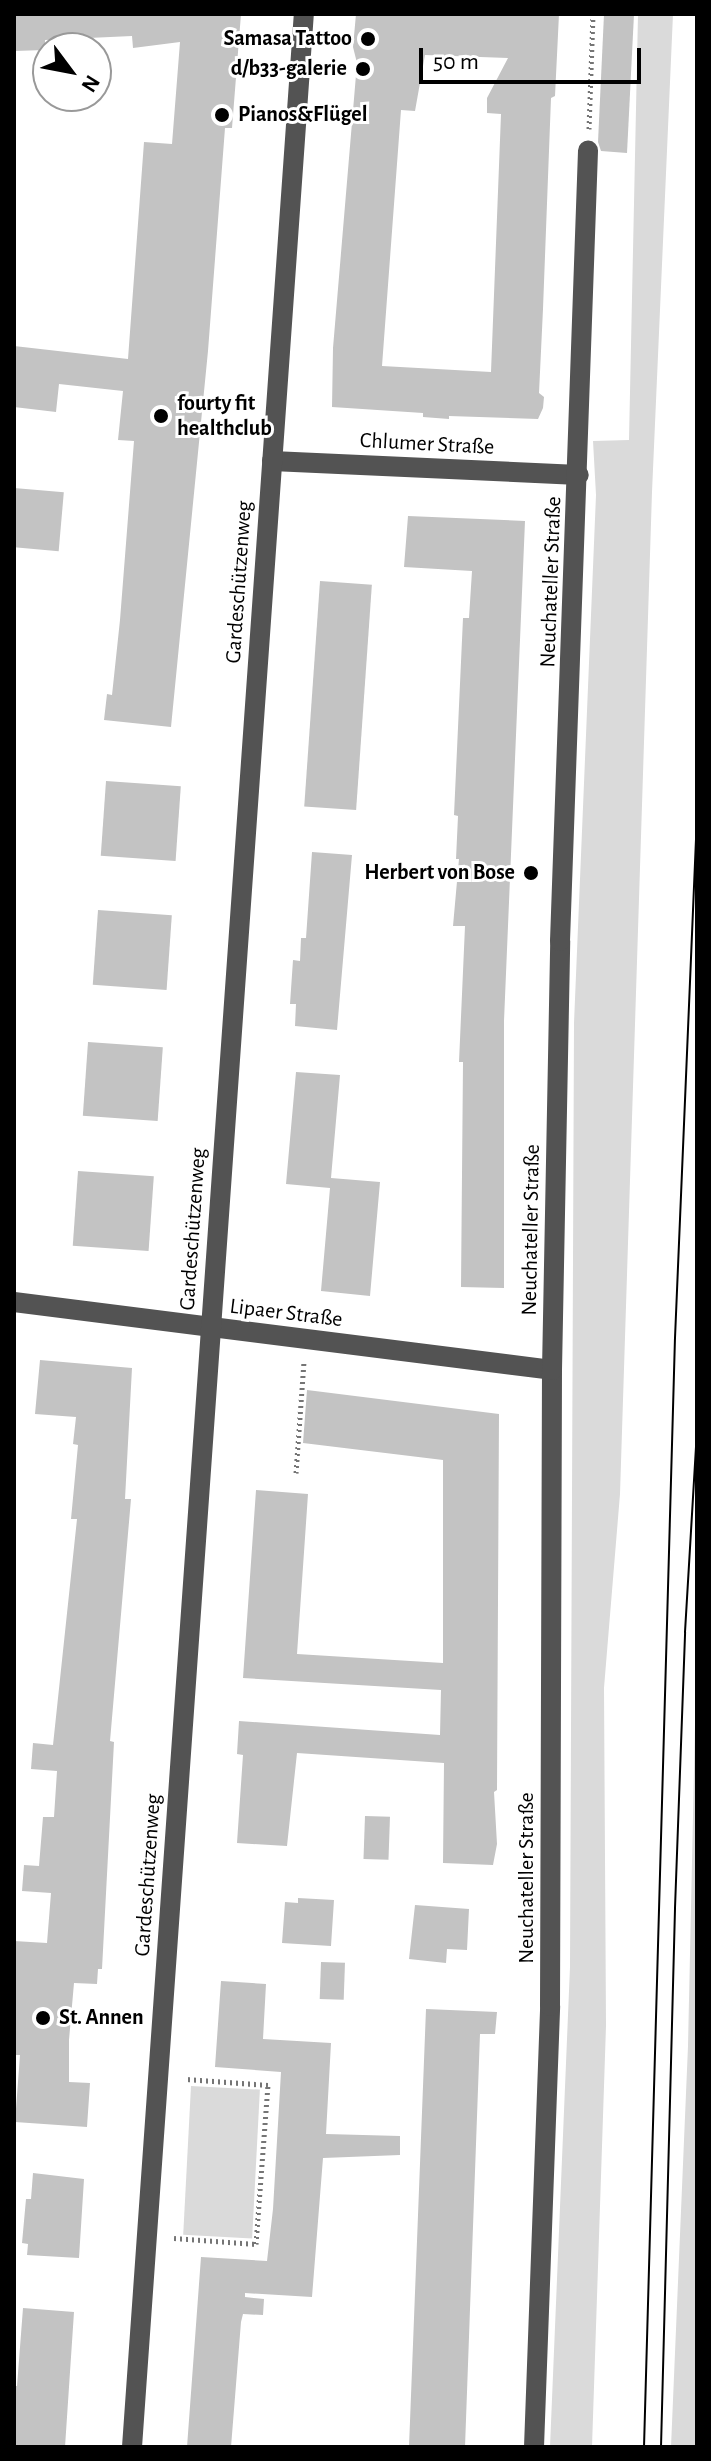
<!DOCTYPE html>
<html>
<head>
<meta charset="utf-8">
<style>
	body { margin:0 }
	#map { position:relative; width:711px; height:2461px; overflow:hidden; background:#fff; font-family:"Alegreya Sans",sans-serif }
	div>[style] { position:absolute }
	.green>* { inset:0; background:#dadada; transform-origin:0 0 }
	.building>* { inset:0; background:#c3c3c3; transform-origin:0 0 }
	.path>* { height:5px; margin-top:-2.5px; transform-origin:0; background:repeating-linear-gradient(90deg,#757575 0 2px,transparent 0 6px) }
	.minor>* { height:20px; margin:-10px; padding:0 10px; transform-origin:10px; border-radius:10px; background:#535353 }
	.tram>* { height:2px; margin:-1px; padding:0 1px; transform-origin:1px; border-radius:1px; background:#000 }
	.dots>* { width:22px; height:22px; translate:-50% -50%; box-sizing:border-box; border:4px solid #fff; border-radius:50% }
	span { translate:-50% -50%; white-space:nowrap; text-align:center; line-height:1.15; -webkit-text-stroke:6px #fff; paint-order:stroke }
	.poi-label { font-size:22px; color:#000; font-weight:700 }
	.right { translate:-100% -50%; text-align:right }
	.left { translate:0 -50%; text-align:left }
	.street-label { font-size:22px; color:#000 }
	.frame { position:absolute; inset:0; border:16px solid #000; pointer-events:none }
	.north { position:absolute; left:32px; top:32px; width:80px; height:80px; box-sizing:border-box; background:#fff; border:2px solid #999; border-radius:50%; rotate:122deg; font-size:22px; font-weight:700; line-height:32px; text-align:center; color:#000 }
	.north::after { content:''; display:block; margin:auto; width:28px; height:36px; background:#000; clip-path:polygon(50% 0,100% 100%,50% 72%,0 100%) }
	.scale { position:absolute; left:419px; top:48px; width:222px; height:36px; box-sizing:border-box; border:4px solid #000; border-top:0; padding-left:10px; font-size:24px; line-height:28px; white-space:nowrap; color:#000; -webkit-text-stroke:6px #fff; paint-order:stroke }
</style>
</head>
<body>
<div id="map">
	<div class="green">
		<i style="clip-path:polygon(638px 14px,673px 14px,652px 492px,620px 1494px,604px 1688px,606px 2026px,592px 2447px,550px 2447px,570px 1967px,574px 1023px,596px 495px,593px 441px,629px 440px)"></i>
		<i style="clip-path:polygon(697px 1631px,697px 2447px,671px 2447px,688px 2046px)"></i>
		<i style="left:191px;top:2086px;width:69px;height:149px;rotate:3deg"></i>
	</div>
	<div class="building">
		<i style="clip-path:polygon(14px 14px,241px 14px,232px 128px,225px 128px,208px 351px,171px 727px,104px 720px,107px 694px,112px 695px,120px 620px,134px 441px,118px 440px,123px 391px,59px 384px,56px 412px,14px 407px,14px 346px,128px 359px,144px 142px,172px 144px,180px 42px,133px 48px,132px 36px,45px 40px,45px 50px,14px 51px)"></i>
		<i style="clip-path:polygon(evenodd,356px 14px,559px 14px,555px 96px,551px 98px,543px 309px,539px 393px,544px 397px,543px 408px,538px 419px,449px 416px,449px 419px,423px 417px,423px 413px,332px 407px,333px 348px,357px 63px,353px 47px,356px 14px,425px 55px,508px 58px,487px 98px,487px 113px,501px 114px,491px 372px,382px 366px,401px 110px,415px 111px,425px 55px)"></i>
		<i style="clip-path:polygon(604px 14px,634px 14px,627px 153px,601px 151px,598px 142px)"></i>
		<i style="left:14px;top:488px;width:50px;height:59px;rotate:5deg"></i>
		<i style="clip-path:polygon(408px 516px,525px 521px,504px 1021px,504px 1288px,461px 1287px,463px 1062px,459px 1062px,465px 926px,453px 926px,459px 859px,456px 859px,458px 816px,454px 815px,463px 618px,469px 618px,472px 571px,404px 567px)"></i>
		<i style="left:320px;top:581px;width:52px;height:226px;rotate:4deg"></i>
		<i style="left:106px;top:781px;width:75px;height:75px;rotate:4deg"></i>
		<i style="clip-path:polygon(312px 852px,352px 855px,337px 1030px,295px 1026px,296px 1004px,290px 1004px,293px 960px,300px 961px,301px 938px,306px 938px)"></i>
		<i style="left:98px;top:910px;width:74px;height:75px;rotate:4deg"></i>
		<i style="left:88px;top:1042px;width:75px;height:74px;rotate:4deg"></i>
		<i style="clip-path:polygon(296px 1072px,340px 1075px,331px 1178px,380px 1182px,370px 1296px,321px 1291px,330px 1188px,286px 1184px)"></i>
		<i style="left:78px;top:1171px;width:76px;height:75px;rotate:4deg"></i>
		<i style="clip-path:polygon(40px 1360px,132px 1368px,125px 1499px,131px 1499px,110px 1741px,114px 1742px,102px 1969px,98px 1969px,97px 1984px,74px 1983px,69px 2040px,69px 2082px,90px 2083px,87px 2127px,15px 2122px,20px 2055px,14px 2055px,14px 1941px,47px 1943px,51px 1893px,22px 1891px,24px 1865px,39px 1866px,43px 1817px,54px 1817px,57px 1771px,31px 1769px,33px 1743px,53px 1745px,77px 1519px,71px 1519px,78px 1445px,73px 1444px,76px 1417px,35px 1414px)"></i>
		<i style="clip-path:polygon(307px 1390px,499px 1414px,497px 1790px,494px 1792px,497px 1844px,493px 1865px,443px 1863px,444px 1763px,297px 1753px,287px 1846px,237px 1843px,243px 1755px,237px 1754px,239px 1721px,440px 1735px,441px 1690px,243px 1678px,256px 1490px,308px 1494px,297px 1654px,443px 1663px,443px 1460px,303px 1443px)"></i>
		<i style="left:365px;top:1816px;width:25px;height:43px;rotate:2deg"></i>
		<i style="clip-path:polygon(298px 1898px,334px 1900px,331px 1946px,282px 1943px,285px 1902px,298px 1903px)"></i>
		<i style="clip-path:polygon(415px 1905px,469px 1909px,467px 1950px,447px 1949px,446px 1963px,409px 1959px)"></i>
		<i style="left:321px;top:1962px;width:24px;height:37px;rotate:2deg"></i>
		<i style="clip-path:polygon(221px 1981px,266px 1984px,263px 2039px,331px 2043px,326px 2134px,400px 2136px,400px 2155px,323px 2158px,312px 2297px,245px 2293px,245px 2297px,264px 2299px,263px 2315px,243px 2314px,241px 2322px,231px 2447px,187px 2447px,201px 2257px,267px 2261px,273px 2209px,281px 2072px,215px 2067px)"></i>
		<i style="clip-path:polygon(426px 2009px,497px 2012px,495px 2034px,480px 2034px,465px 2447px,409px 2447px)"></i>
		<i style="clip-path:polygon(33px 2173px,84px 2179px,79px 2258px,27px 2255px,28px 2244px,22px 2243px,26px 2199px,31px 2199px)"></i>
		<i style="clip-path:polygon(23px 2308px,74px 2312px,65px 2447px,14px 2447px,14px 2386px,17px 2386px)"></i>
	</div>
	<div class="path">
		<i style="left:589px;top:129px;width:115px;rotate:-88deg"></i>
		<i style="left:296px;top:1473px;width:111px;rotate:-85.9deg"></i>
		<i style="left:174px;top:2238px;width:82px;rotate:4.2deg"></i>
		<i style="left:256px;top:2244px;width:159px;rotate:-85.7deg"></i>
		<i style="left:268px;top:2085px;width:82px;rotate:-175.8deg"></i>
	</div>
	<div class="minor">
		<i style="left:272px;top:461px;width:307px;rotate:2.6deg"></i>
		<i style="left:14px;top:1302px;width:542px;rotate:7.2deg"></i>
		<i style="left:132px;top:2447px;width:2439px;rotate:-85.96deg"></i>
		<i style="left:534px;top:2447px;width:441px;rotate:-87.9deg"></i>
		<i style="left:550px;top:2006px;width:636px;rotate:-89.82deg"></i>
		<i style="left:552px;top:1370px;width:429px;rotate:-88.9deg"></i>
		<i style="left:560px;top:941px;width:791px;rotate:-87.97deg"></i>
	</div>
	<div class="tram">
		<i style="left:644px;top:2447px;width:1109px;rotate:-88.4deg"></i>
		<i style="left:675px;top:1338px;width:522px;rotate:-87.59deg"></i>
		<i style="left:661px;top:2447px;width:539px;rotate:-88.51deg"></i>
		<i style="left:675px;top:1908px;width:276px;rotate:-87.9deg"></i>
		<i style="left:685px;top:1632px;width:204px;rotate:-86.6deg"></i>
	</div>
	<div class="dots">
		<i style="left:368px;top:39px;background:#000"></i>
		<i style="left:363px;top:69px;background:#000"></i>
		<i style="left:222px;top:115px;background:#000"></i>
		<i style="left:161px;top:416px;background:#000"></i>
		<i style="left:531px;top:873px;background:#000"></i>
		<i style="left:43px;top:2018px;background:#000"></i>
	</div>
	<div class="poi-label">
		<span class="right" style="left:352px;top:39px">Samasa Tattoo</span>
		<span class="right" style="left:347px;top:69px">d/b33-galerie</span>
		<span class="left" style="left:238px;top:115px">Pianos&amp;Flügel</span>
		<span class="left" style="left:177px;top:416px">fourty fit<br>healthclub</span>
		<span class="right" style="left:515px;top:873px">Herbert von Bose</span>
		<span class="left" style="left:59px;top:2018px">St. Annen</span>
	</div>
	<div class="street-label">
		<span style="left:427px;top:444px;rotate:3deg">Chlumer Straße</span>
		<span style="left:239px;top:582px;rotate:-86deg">Gardeschützenweg</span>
		<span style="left:551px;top:582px;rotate:-88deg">Neuchateller Straße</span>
		<span style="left:193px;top:1229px;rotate:-86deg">Gardeschützenweg</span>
		<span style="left:531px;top:1230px;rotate:-89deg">Neuchateller Straße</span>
		<span style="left:286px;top:1313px;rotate:7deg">Lipaer Straße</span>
		<span style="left:148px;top:1875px;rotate:-86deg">Gardeschützenweg</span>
		<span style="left:527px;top:1878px;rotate:-90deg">Neuchateller Straße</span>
	</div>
	<div class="frame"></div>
	<div class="north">N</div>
	<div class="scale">50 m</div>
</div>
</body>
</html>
